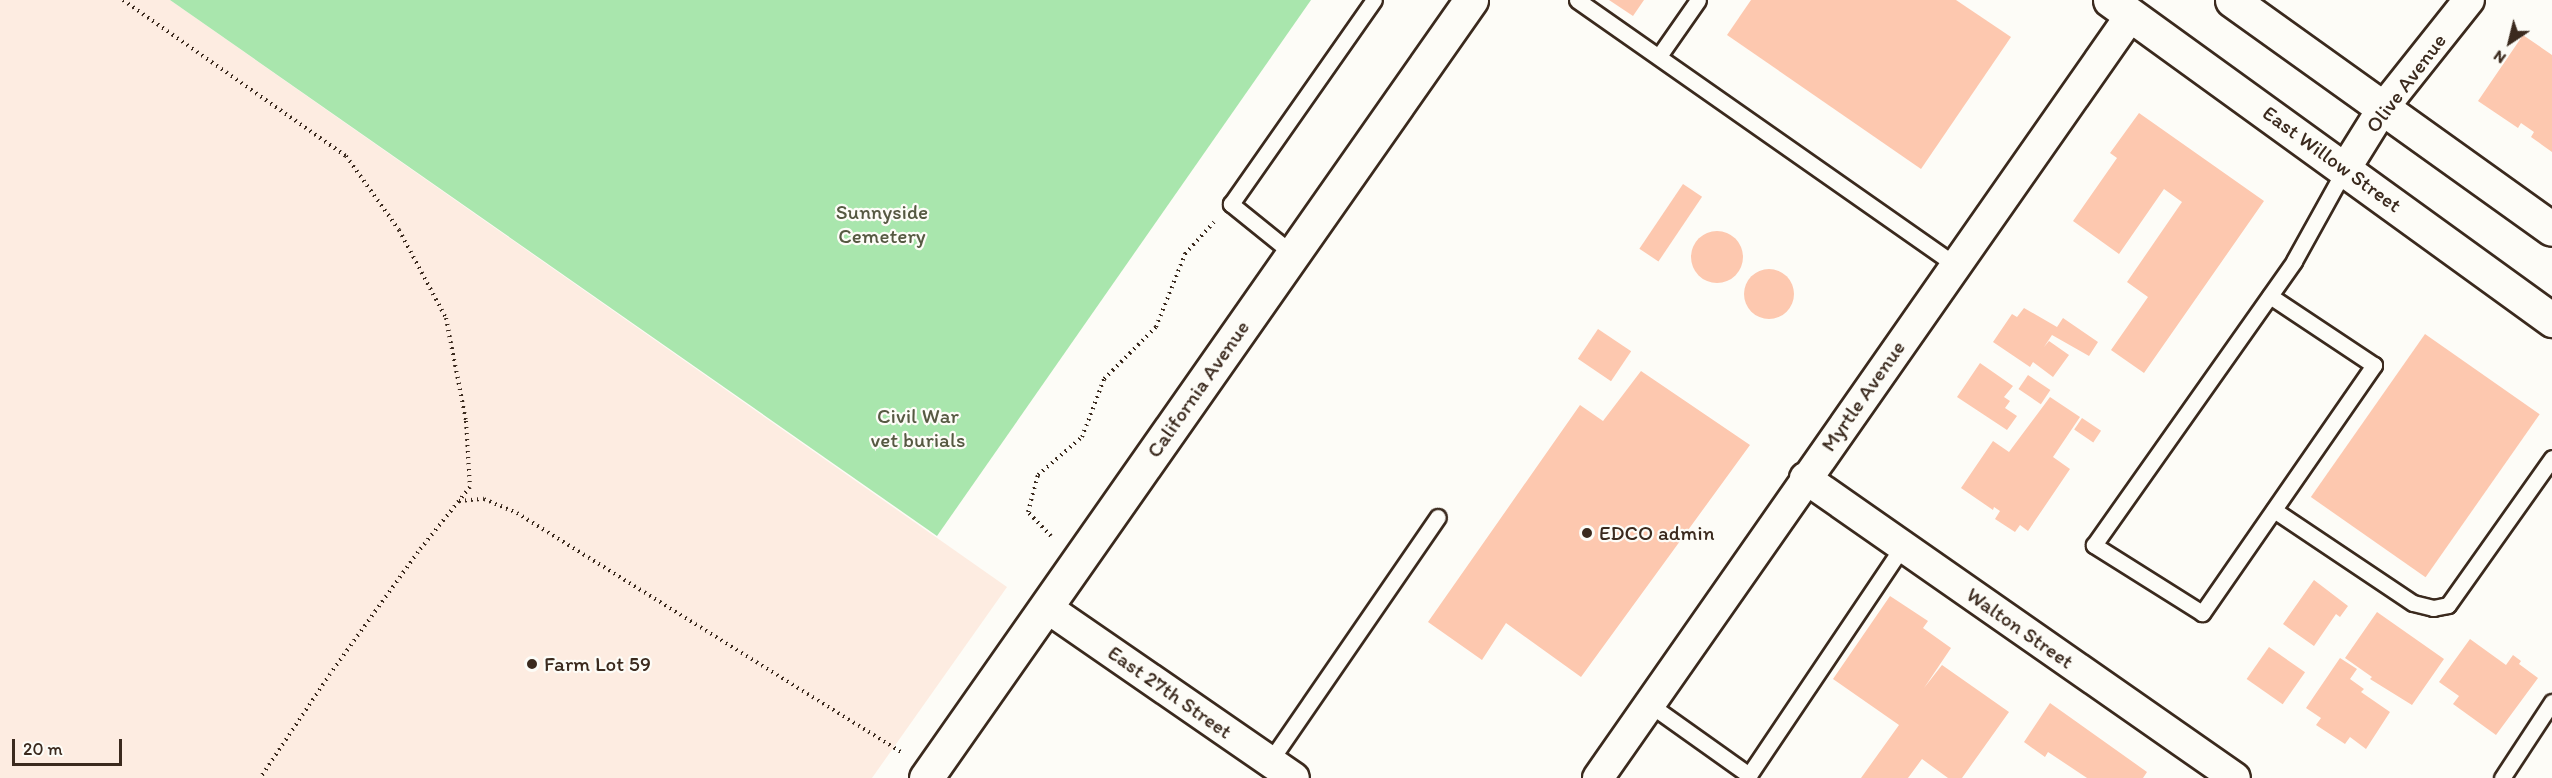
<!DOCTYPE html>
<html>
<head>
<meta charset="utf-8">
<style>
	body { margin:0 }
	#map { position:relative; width:2552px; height:778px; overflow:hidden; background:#fdfcf7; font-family:Itim,sans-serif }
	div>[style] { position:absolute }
	.built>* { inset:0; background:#fdece1 }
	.green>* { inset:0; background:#a9e6ad }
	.building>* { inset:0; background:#fdc8af; transform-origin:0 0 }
	.round { border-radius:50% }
	.path>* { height:4px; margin-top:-2px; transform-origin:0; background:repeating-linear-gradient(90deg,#3b2a1e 0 1.5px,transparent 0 6px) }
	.roads { filter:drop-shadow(2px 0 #3b2a1e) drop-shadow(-2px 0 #3b2a1e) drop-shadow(0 2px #3b2a1e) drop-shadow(0 -2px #3b2a1e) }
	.lane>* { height:15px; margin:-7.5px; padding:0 7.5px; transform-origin:7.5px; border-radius:7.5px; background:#fdfcf7 }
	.street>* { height:30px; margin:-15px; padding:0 15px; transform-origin:15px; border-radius:15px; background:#fdfcf7 }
	.secondary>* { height:33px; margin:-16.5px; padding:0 16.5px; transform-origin:16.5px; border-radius:16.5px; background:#fdfcf7 }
	.primary>* { height:33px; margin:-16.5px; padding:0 16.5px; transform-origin:16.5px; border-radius:16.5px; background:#fdfcf7 }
	.dots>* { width:16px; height:16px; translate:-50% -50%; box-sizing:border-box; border:3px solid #fdfcf7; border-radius:50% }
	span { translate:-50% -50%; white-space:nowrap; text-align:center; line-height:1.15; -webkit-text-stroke:4.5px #fdfcf7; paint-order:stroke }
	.street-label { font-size:21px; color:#3b2a1e }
	.park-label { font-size:21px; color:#565942 }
	.poi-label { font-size:21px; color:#3b2a1e }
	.left { translate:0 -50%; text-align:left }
	.north { position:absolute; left:2480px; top:12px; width:60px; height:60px; -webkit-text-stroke:4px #fdfcf7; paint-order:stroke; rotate:215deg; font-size:16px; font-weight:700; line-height:24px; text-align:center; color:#3b2a1e }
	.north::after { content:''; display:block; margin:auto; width:21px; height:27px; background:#3b2a1e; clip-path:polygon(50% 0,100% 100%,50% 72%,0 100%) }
	.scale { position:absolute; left:12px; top:739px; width:110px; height:27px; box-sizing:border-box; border:3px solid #3b2a1e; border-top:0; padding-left:8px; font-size:18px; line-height:21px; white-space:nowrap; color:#3b2a1e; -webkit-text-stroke:4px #fdfcf7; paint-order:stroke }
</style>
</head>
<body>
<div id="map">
	<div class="built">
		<i style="clip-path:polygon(0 0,170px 0,1007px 587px,872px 778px,0 778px)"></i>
	</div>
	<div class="green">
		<i style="clip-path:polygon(170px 0,1311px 0,937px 536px)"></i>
	</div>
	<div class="building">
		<i style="clip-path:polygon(1609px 0,1644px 0,1633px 16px)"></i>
		<i style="clip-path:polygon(1751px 0,1956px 0,2011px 37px,1921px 169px,1727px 35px)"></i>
		<i style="clip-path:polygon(2523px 35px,2552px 55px,2552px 152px,2531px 137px,2534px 132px,2521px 123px,2518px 128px,2478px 101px)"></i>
		<i style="clip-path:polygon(2139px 113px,2264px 201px,2144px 373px,2111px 350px,2148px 297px,2127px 282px,2182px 202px,2164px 189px,2119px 254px,2073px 221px,2117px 158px,2110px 153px)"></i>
		<i style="left:1683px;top:184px;width:23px;height:78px;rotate:34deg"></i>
		<i class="round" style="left:1691px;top:231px;width:52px;height:52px"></i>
		<i class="round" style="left:1744px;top:269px;width:50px;height:50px"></i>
		<i style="clip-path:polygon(2024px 308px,2057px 327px,2063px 318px,2098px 342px,2089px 356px,2052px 335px,2044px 347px,2049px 341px,2069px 355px,2053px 377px,2033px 362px,2030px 367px,1993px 342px,2012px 314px,2017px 317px)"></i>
		<i style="left:1598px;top:329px;width:40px;height:36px;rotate:34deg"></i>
		<i style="left:2425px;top:334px;width:140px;height:199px;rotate:35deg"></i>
		<i style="clip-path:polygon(1980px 363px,2013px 386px,2004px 397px,2010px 401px,2005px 408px,2017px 416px,2007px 430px,1957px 397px)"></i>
		<i style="clip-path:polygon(1641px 371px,1750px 445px,1581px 677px,1506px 623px,1482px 660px,1428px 622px,1580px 405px,1603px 421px)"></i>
		<i style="left:2028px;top:375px;width:27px;height:17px;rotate:34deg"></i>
		<i style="clip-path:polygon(2050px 397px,2080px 417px,2053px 457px,2070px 469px,2028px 531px,2020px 525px,2015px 532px,1995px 519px,2000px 511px,1994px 507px,1993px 510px,1961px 488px,1993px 441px,2009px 452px)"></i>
		<i style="left:2082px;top:418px;width:23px;height:14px;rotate:34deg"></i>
		<i style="clip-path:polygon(2314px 580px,2348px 606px,2340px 617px,2336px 614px,2314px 646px,2283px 624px)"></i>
		<i style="clip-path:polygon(1890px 596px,1928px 621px,1923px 628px,1951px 648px,1924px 688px,1942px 665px,2009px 712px,1962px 778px,1948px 778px,1922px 759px,1908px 778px,1861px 778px,1899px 725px,1833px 679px)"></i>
		<i style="clip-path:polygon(2377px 612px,2444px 659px,2412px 705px,2370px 679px,2372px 677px,2345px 658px)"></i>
		<i style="clip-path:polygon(2470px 639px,2506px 665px,2513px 655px,2521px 661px,2519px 664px,2538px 678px,2496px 735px,2453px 704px,2459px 696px,2439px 682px)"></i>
		<i style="left:2269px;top:647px;width:44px;height:39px;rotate:35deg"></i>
		<i style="clip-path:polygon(2340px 658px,2357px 669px,2350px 679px,2364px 689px,2361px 692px,2390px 712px,2366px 749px,2350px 737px,2345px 744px,2316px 725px,2321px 718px,2306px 708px)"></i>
		<i style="clip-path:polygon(2050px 703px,2147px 772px,2143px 778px,2087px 778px,2048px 752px,2045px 757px,2024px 742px)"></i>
	</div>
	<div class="path">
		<i style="left:123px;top:0;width:272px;rotate:35deg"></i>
		<i style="left:346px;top:156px;width:91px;rotate:54.4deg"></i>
		<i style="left:399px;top:230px;width:100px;rotate:61.9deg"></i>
		<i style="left:446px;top:318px;width:105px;rotate:79deg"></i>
		<i style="left:466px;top:421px;width:66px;rotate:86.5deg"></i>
		<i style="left:470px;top:487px;width:83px;rotate:128.7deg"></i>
		<i style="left:418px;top:552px;width:150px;rotate:125.8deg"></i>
		<i style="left:330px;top:674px;width:125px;rotate:123.9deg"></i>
		<i style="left:459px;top:501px;width:25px;rotate:-5deg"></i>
		<i style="left:484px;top:499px;width:36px;rotate:23deg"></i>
		<i style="left:517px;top:513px;width:454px;rotate:31.9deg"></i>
		<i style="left:1051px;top:536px;width:33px;rotate:-134deg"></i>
		<i style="left:1028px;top:512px;width:38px;rotate:-75deg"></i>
		<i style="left:1038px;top:475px;width:58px;rotate:-40.8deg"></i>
		<i style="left:1082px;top:437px;width:62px;rotate:-69.2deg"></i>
		<i style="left:1104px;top:379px;width:74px;rotate:-45deg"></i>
		<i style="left:1156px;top:327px;width:79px;rotate:-68.3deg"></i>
		<i style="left:1185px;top:254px;width:43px;rotate:-47.8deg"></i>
	</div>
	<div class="roads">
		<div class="lane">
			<i style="left:1577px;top:0;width:462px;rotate:35deg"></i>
			<i style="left:1659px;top:56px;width:68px;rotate:-55.1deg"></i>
			<i style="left:1293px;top:254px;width:80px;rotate:-141.1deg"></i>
			<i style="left:1231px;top:204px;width:249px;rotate:-55deg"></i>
			<i style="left:2270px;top:296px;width:125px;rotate:33.6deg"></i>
			<i style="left:2374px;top:365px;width:302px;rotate:124.7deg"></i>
			<i style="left:2202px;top:613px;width:128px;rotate:-147.8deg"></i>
			<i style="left:2094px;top:545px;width:347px;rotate:-54.8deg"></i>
			<i style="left:2294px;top:261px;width:105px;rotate:-61deg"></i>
			<i style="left:2274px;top:510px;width:167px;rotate:33.8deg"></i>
			<i style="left:2413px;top:603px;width:21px;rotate:14deg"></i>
			<i style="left:2433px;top:608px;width:15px;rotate:-11deg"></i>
			<i style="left:2448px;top:605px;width:180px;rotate:-54.7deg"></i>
			<i style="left:1649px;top:704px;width:123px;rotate:35.4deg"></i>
			<i style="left:1749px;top:775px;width:276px;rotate:-56.1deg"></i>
			<i style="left:1270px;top:761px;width:296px;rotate:-55.5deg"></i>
			<i style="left:2502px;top:778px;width:91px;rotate:-56.7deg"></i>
		</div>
		<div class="street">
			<i style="left:2345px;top:169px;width:72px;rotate:-58.1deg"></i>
			<i style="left:2383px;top:108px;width:138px;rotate:-51.5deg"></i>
			<i style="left:1805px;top:478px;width:524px;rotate:34.9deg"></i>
			<i style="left:1046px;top:607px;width:301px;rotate:34.6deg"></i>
			<i style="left:1598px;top:778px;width:931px;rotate:-55.06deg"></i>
		</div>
		<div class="secondary">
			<i style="left:926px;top:778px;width:950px;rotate:-54.99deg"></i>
		</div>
		<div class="primary">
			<i style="left:2110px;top:0;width:546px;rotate:35.9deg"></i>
			<i style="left:2232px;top:0;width:393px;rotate:35.6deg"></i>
		</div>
	</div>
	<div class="dots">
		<i style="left:1587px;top:533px;background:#3b2a1e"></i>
		<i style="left:532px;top:664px;background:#3b2a1e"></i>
	</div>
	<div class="street-label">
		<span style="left:2406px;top:83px;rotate:-53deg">Olive Avenue</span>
		<span style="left:2332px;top:159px;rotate:36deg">East Willow Street</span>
		<span style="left:1198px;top:389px;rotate:-55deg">California Avenue</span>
		<span style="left:1863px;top:396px;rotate:-55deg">Myrtle Avenue</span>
		<span style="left:2020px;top:628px;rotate:35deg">Walton Street</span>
		<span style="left:1170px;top:692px;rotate:35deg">East 27th Street</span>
	</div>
	<div class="park-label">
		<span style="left:882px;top:224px">Sunnyside<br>Cemetery</span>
		<span style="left:918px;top:428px">Civil War<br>vet burials</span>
	</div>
	<div class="poi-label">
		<span class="left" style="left:1599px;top:533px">EDCO admin</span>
		<span class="left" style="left:544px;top:664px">Farm Lot 59</span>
	</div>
	<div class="north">N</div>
	<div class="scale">20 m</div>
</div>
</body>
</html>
